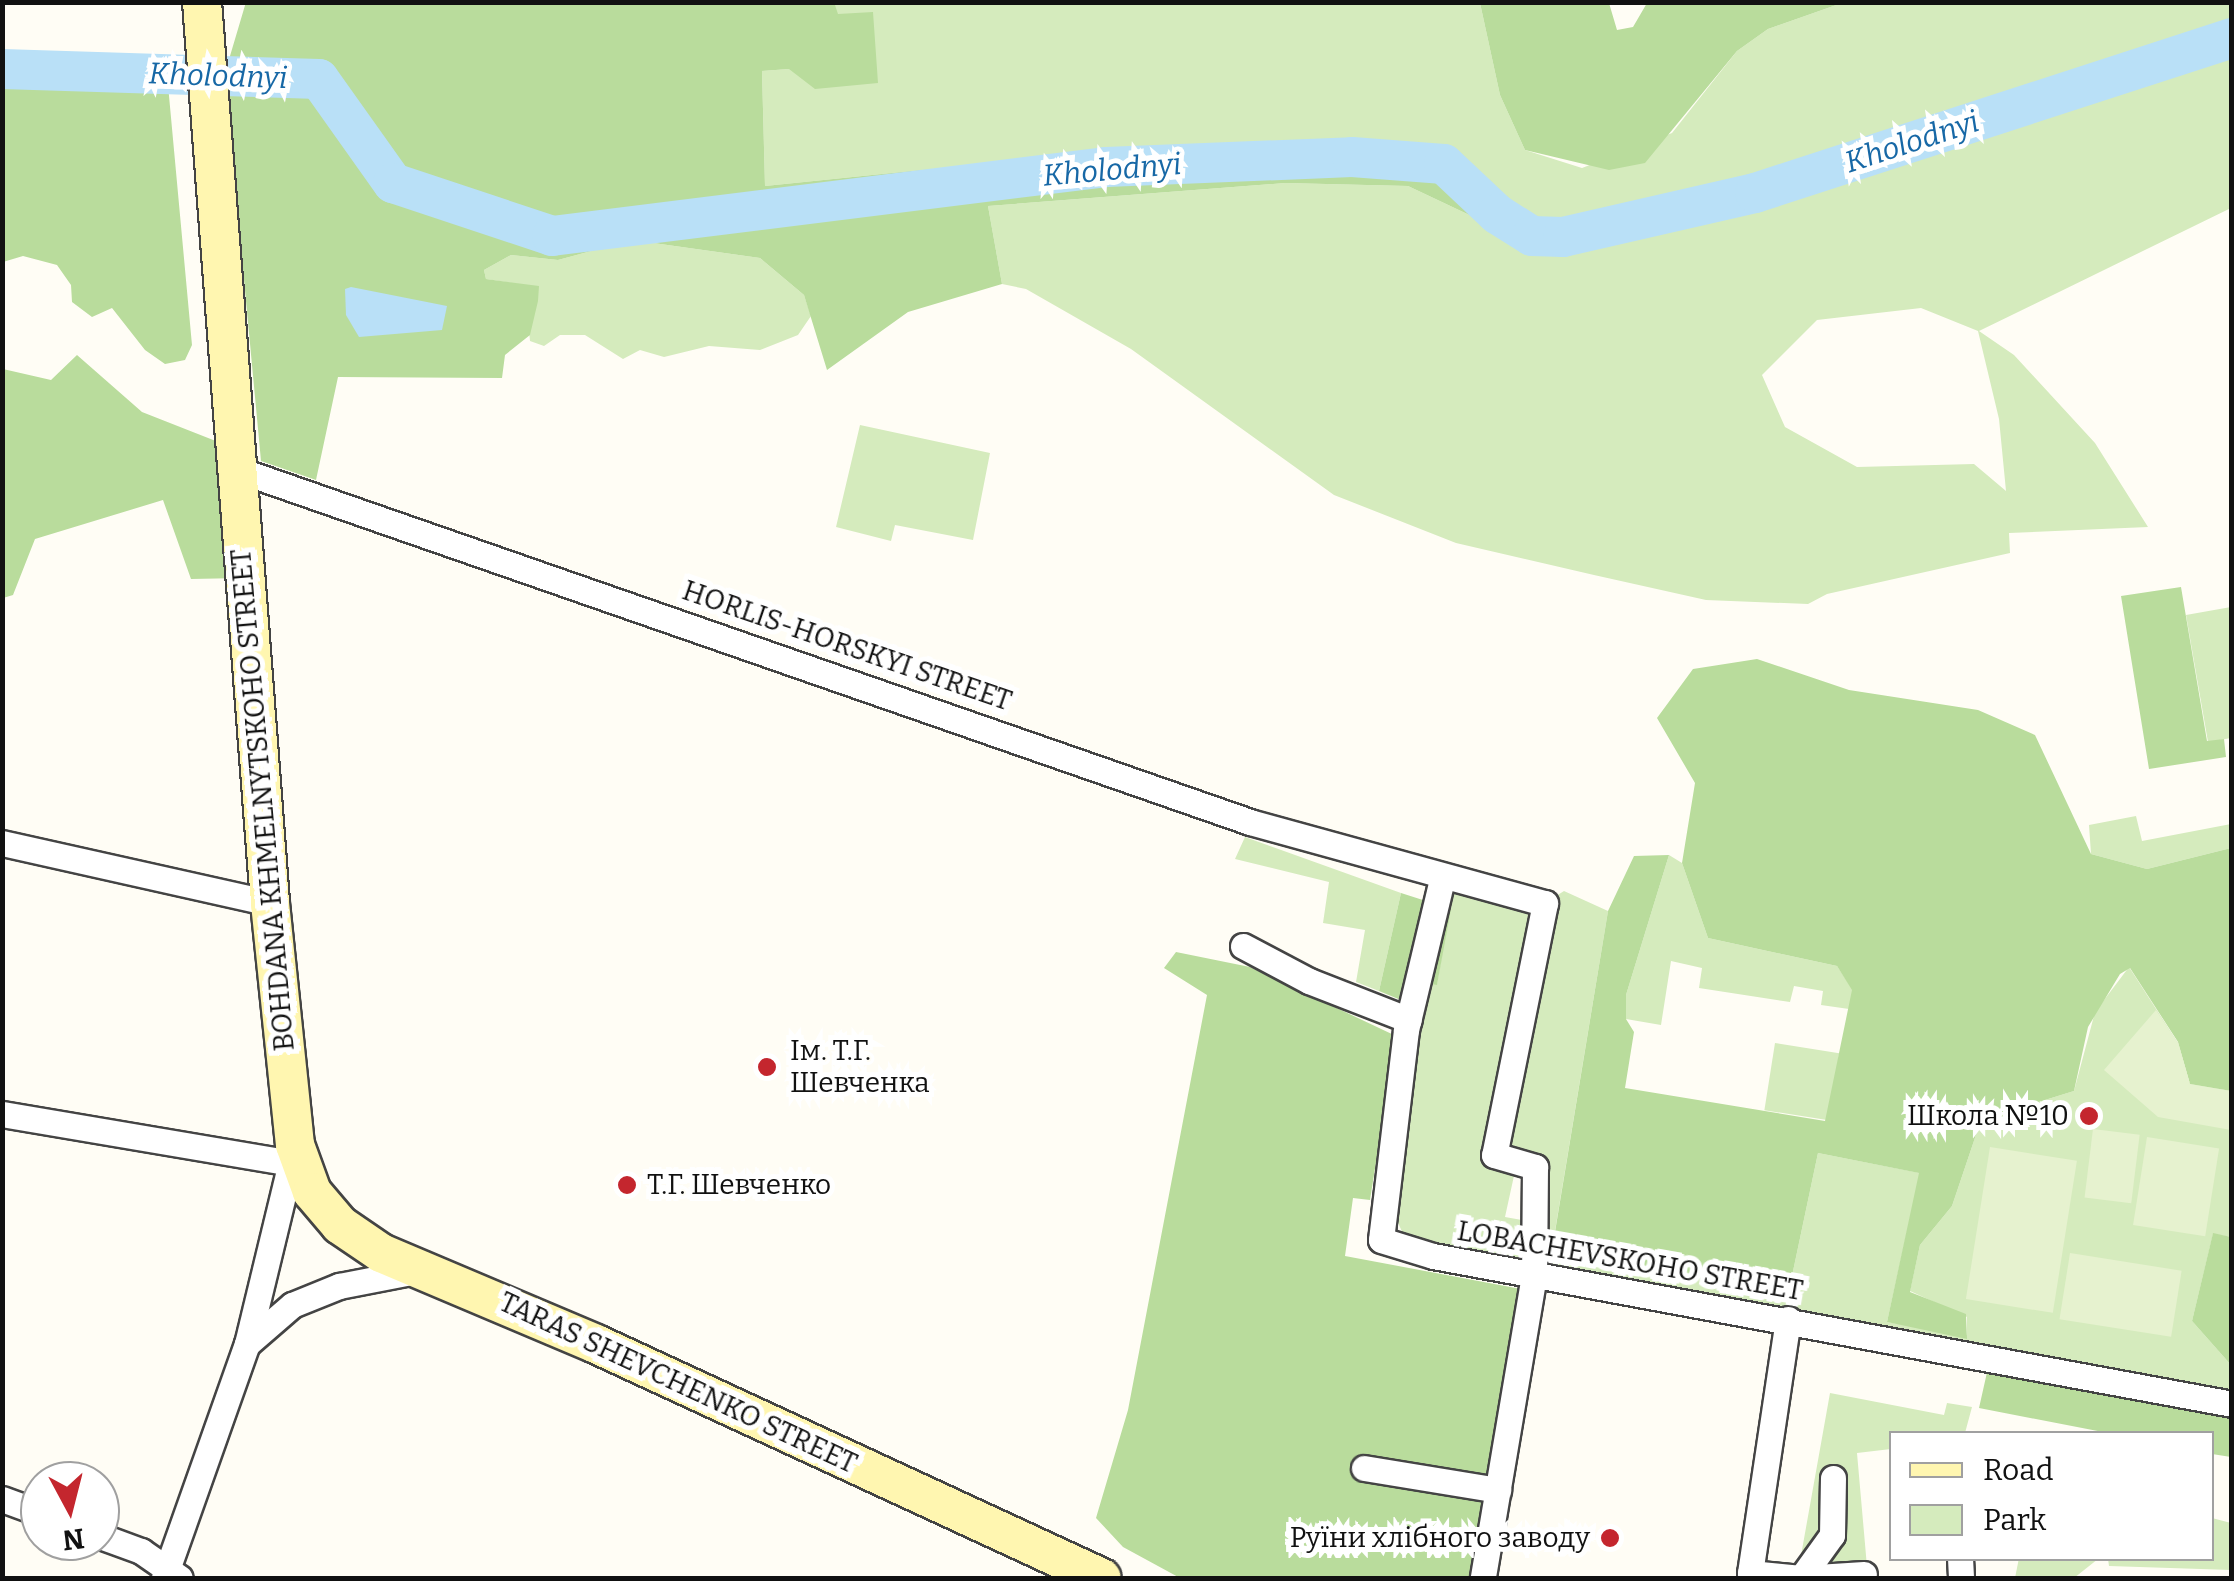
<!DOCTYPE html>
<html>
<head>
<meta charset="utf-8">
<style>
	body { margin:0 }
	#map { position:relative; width:2234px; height:1581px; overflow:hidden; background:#fffdf5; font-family:Bitter,serif }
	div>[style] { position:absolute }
	.green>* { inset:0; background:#d5ebbd; transform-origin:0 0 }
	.forest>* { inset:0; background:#b9dc9c }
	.pitch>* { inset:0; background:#e6f2cf; transform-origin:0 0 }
	.water>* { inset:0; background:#b9e0f7 }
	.river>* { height:40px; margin:-20px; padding:0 20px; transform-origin:20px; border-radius:20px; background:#b9e0f7 }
	.roads { filter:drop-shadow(2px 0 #444) drop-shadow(-2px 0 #444) drop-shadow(0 2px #444) drop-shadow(0 -2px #444) }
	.street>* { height:25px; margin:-12.5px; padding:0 12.5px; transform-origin:12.5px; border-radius:12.5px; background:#fff }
	.secondary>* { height:38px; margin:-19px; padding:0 19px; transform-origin:19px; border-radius:19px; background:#fff6b0 }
	.dots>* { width:28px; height:28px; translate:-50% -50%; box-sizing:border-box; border:5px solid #fff; border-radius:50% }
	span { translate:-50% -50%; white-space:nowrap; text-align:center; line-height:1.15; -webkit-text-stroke:10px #fff; paint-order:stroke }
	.street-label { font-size:28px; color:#111 }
	.poi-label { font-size:28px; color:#111 }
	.left { translate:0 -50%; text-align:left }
	.right { translate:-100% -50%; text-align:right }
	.water-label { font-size:30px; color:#1768a6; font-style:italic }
	.frame { position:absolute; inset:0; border:5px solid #111; pointer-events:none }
	.legend { position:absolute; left:1889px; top:1431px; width:325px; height:130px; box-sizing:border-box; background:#fff; border:2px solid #a0a0a0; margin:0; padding:12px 18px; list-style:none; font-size:30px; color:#111 }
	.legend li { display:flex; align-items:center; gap:20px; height:50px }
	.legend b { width:50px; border:2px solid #a0a0a0 }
	.north { position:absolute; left:20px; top:1461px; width:100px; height:100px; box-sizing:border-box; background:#fff; border:2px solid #a0a0a0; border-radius:50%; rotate:173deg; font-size:28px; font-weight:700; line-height:40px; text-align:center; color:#111 }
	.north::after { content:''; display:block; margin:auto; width:35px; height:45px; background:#c4262e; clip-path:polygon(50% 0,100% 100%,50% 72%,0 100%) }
</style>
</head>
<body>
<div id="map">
	<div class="green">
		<i style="clip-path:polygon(evenodd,834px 3px,1480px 3px,1500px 95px,1525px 150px,1582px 168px,1672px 133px,1737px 51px,1768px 29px,1842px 3px,2231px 3px,2231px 208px,1979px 331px,2014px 355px,2095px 443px,2148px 527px,2009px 533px,2010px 553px,1827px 594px,1808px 604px,1706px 600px,1594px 575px,1456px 543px,1334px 495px,1131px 349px,1026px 289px,1002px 284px,988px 206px,1285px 183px,1408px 186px,1552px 254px,1563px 237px,1532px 236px,1416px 163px,1352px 157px,1076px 172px,1075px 154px,765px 186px,762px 71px,789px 69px,837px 14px,834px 3px,1921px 308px,1978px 331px,1999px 419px,2006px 491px,1974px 464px,1857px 467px,1785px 427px,1762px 375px,1817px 320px,1921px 308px)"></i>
		<i style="clip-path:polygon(632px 240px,760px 258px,804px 295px,811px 316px,798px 335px,760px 350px,709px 346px,664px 357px,640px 350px,623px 359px,585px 335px,560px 335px,544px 346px,530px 341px,528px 321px,538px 287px,486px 279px,484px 270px,511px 255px,558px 260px)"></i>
		<i style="clip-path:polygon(860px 425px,990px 453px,973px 540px,895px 525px,891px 541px,836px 527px)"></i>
		<i style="clip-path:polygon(2231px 607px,2231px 738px,2208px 742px,2186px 615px)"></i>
		<i style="clip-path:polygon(2136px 816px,2142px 841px,2231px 824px,2231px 848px,2147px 869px,2091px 854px,2089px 825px)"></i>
		<i style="clip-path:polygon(1245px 837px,1401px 893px,1379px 991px,1356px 982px,1365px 930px,1323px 923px,1329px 882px,1235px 859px)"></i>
		<i style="clip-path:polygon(1669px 855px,1682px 863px,1708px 938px,1837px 966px,1853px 990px,1849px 1009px,1821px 1005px,1823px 991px,1794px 986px,1790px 1002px,1699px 988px,1702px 968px,1671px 961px,1661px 1025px,1626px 1019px,1626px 995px)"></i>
		<i style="clip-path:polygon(evenodd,1442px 879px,1545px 903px,1564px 891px,1608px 911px,1552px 1249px,1788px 1295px,1818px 1153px,1920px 1173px,1887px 1322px,1967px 1335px,1967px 1317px,1910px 1291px,1920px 1245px,1952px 1206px,1981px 1120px,2074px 1091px,2095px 1012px,2129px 967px,2178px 1043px,2189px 1082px,2231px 1091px,2231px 1237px,2213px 1234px,2192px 1321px,2231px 1365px,2231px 1404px,1534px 1275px,1404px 1236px,1395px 1216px,1418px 981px,1437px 984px,1450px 908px,1436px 905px,1442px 879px,1517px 1162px,1544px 1163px,1549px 1172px,1545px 1224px,1505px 1217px,1517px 1162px)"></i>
		<i style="left:1775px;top:1043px;width:65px;height:68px;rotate:9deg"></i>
		<i style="clip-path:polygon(1830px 1393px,1944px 1415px,1947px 1403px,1972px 1407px,1965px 1433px,1892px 1434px,1891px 1449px,1857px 1453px,1868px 1578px,1797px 1578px)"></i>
		<i style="clip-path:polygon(2212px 1518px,2231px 1523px,2231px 1570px,2109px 1566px,2108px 1559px,2212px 1558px)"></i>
		<i style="clip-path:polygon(2019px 1558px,2098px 1558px,2098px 1559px,2074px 1578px,2015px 1578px)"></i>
	</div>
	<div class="forest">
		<i style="clip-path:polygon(246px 2px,834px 2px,838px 14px,873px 12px,878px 83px,815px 89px,789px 69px,762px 71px,765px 186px,1076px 154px,1077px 172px,1352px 157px,1444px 164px,1497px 214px,1532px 236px,1563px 237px,1662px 217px,1552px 254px,1408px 186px,1285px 183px,988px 206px,1002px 284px,908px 312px,827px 370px,804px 295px,760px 258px,632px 240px,558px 260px,511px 255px,484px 270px,486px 279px,539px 286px,538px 301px,530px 335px,505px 355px,502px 378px,338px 377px,316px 480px,261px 461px,228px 109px,230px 56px)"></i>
		<i style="clip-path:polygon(1480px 3px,1609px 3px,1617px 30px,1633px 27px,1647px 3px,1842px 3px,1768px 29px,1737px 51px,1645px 163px,1609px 170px,1525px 150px,1500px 95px)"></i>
		<i style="clip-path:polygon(3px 69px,152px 74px,168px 85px,192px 345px,185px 360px,165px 364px,145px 350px,112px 308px,92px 317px,72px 302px,71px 285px,57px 265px,23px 256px,3px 262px)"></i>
		<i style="clip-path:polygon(77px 355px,142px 412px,231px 447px,242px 578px,191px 579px,163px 500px,35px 539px,13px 595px,3px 598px,3px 369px,51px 380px)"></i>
		<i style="clip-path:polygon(2181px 587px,2207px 741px,2224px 739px,2226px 757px,2149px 769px,2121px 596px)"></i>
		<i style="clip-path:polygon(1757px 659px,1849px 690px,1978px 710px,2035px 735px,2091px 854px,2147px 869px,2231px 848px,2231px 1091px,2190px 1084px,2178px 1042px,2130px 968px,2120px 974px,2088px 1027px,2074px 1091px,1981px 1120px,1952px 1206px,1920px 1245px,1910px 1292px,1966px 1314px,1967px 1339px,1887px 1322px,1919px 1173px,1818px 1153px,1788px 1295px,1552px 1250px,1608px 911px,1634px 856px,1669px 855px,1626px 995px,1626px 1019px,1634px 1032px,1625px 1088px,1825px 1121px,1852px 990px,1837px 966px,1708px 938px,1682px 863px,1695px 783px,1657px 718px,1693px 669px)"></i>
		<i style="clip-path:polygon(1401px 893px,1451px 909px,1437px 985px,1418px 981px,1413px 1005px,1379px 991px)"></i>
		<i style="clip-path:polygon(1176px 952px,1250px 967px,1396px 1036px,1370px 1200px,1353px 1198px,1345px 1256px,1521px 1289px,1470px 1578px,1180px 1578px,1123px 1547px,1096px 1518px,1128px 1410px,1207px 995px,1164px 968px)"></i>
		<i style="clip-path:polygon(2213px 1233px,2231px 1237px,2231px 1365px,2192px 1321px)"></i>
		<i style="clip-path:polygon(1990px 1359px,2231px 1404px,2231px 1457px,2212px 1454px,2212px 1434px,2108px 1433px,1979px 1408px)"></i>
	</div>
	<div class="pitch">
		<i style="clip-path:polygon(2156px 1010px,2178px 1043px,2190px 1084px,2231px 1091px,2231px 1130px,2158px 1117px,2104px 1070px)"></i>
		<i style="left:2093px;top:1129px;width:47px;height:69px;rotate:7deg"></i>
		<i style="left:2147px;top:1137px;width:73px;height:89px;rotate:9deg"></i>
		<i style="left:1990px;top:1147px;width:88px;height:154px;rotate:9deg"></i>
		<i style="left:2070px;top:1253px;width:113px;height:67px;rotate:9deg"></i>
	</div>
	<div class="water">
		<i style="clip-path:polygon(351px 287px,447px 306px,442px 330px,359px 337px,346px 315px,345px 289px)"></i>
	</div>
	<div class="river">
		<i style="left:2px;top:69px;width:317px;rotate:1.8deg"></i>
		<i style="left:319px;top:79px;width:128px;rotate:54.6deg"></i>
		<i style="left:393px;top:183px;width:168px;rotate:18.4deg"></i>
		<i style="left:552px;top:236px;width:558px;rotate:-7.1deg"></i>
		<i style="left:1106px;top:167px;width:246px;rotate:-2.3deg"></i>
		<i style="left:1352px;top:157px;width:92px;rotate:4.4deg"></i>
		<i style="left:1444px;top:164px;width:73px;rotate:43.3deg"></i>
		<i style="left:1497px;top:214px;width:41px;rotate:32.2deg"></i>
		<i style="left:1532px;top:236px;width:31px;rotate:2deg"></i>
		<i style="left:1563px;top:237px;width:197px;rotate:-12.9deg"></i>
		<i style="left:1755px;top:193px;width:502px;rotate:-18deg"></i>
	</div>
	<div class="roads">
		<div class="street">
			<i style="left:233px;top:468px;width:1077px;rotate:19.19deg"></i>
			<i style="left:1250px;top:822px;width:306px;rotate:15.4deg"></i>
			<i style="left:1545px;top:903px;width:257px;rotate:101.4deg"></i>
			<i style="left:1494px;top:1155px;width:43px;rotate:16.3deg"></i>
			<i style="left:1535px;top:1167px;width:108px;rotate:90.5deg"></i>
			<i style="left:1534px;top:1275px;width:307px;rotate:99.6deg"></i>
			<i style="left:2px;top:843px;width:275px;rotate:12.6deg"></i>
			<i style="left:1442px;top:879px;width:155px;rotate:103.4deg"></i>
			<i style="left:1406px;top:1030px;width:211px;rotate:96.8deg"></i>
			<i style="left:1381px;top:1240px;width:54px;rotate:17.1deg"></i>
			<i style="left:1433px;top:1256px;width:813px;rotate:10.49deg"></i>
			<i style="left:1243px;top:946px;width:75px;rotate:27.9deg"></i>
			<i style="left:1309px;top:981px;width:107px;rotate:21.3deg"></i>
			<i style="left:2px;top:1114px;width:294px;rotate:9.6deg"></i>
			<i style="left:1788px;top:1319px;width:257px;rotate:98.5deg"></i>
			<i style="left:1750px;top:1573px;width:51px;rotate:5.6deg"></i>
			<i style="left:247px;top:1344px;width:60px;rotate:-40.9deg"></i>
			<i style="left:292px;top:1305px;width:51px;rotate:-22deg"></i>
			<i style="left:339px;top:1286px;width:84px;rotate:-11deg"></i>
			<i style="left:1364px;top:1468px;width:136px;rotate:9.3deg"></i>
			<i style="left:2px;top:1499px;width:40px;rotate:20.2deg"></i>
			<i style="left:100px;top:1536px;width:44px;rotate:20.1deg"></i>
			<i style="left:141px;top:1551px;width:47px;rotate:34.7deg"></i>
			<i style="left:1960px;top:1558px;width:20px;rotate:87deg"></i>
			<i style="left:164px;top:1578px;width:248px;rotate:-70.5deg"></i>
			<i style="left:247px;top:1344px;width:200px;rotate:-76.4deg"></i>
			<i style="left:1801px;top:1578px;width:53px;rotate:-54.2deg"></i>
			<i style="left:1832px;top:1535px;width:57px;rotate:-89deg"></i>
			<i style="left:1801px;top:1578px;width:63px;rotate:-3.6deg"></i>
		</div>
		<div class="secondary">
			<i style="left:202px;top:2px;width:904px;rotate:85.68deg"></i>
			<i style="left:270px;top:903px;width:243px;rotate:84.1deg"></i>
			<i style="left:295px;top:1145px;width:50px;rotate:70.1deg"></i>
			<i style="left:312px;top:1192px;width:43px;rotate:49.7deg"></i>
			<i style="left:340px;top:1225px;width:50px;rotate:34.3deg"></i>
			<i style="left:381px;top:1253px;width:233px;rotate:22.9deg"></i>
			<i style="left:596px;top:1344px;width:557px;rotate:24.82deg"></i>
		</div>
	</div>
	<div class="dots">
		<i style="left:767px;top:1067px;background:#c4262e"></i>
		<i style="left:2089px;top:1116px;background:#c4262e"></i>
		<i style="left:627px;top:1185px;background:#c4262e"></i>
		<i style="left:1610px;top:1538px;background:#c4262e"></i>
	</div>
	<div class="street-label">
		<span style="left:847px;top:646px;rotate:19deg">HORLIS-HORSKYI STREET</span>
		<span style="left:263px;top:800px;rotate:-95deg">BOHDANA KHMELNYTSKOHO STREET</span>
		<span style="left:1630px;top:1261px;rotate:10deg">LOBACHEVSKOHO STREET</span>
		<span style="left:678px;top:1383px;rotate:25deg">TARAS SHEVCHENKO STREET</span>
	</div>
	<div class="poi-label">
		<span class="left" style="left:790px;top:1067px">Ім. Т.Г.<br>Шевченка</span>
		<span class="right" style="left:2069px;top:1116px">Школа №10</span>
		<span class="left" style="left:647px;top:1185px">Т.Г. Шевченко</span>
		<span class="right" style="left:1590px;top:1538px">Руїни хлібного заводу</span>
	</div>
	<div class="water-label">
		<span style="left:218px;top:76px;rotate:2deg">Kholodnyi</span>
		<span style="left:1912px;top:142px;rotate:-18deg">Kholodnyi</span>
		<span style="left:1112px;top:170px;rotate:-5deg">Kholodnyi</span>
	</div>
	<div class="frame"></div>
	<ul class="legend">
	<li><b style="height:12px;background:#fff6b0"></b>Road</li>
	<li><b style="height:28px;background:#d5ebbd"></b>Park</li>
	</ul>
	<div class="north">N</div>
</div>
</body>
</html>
